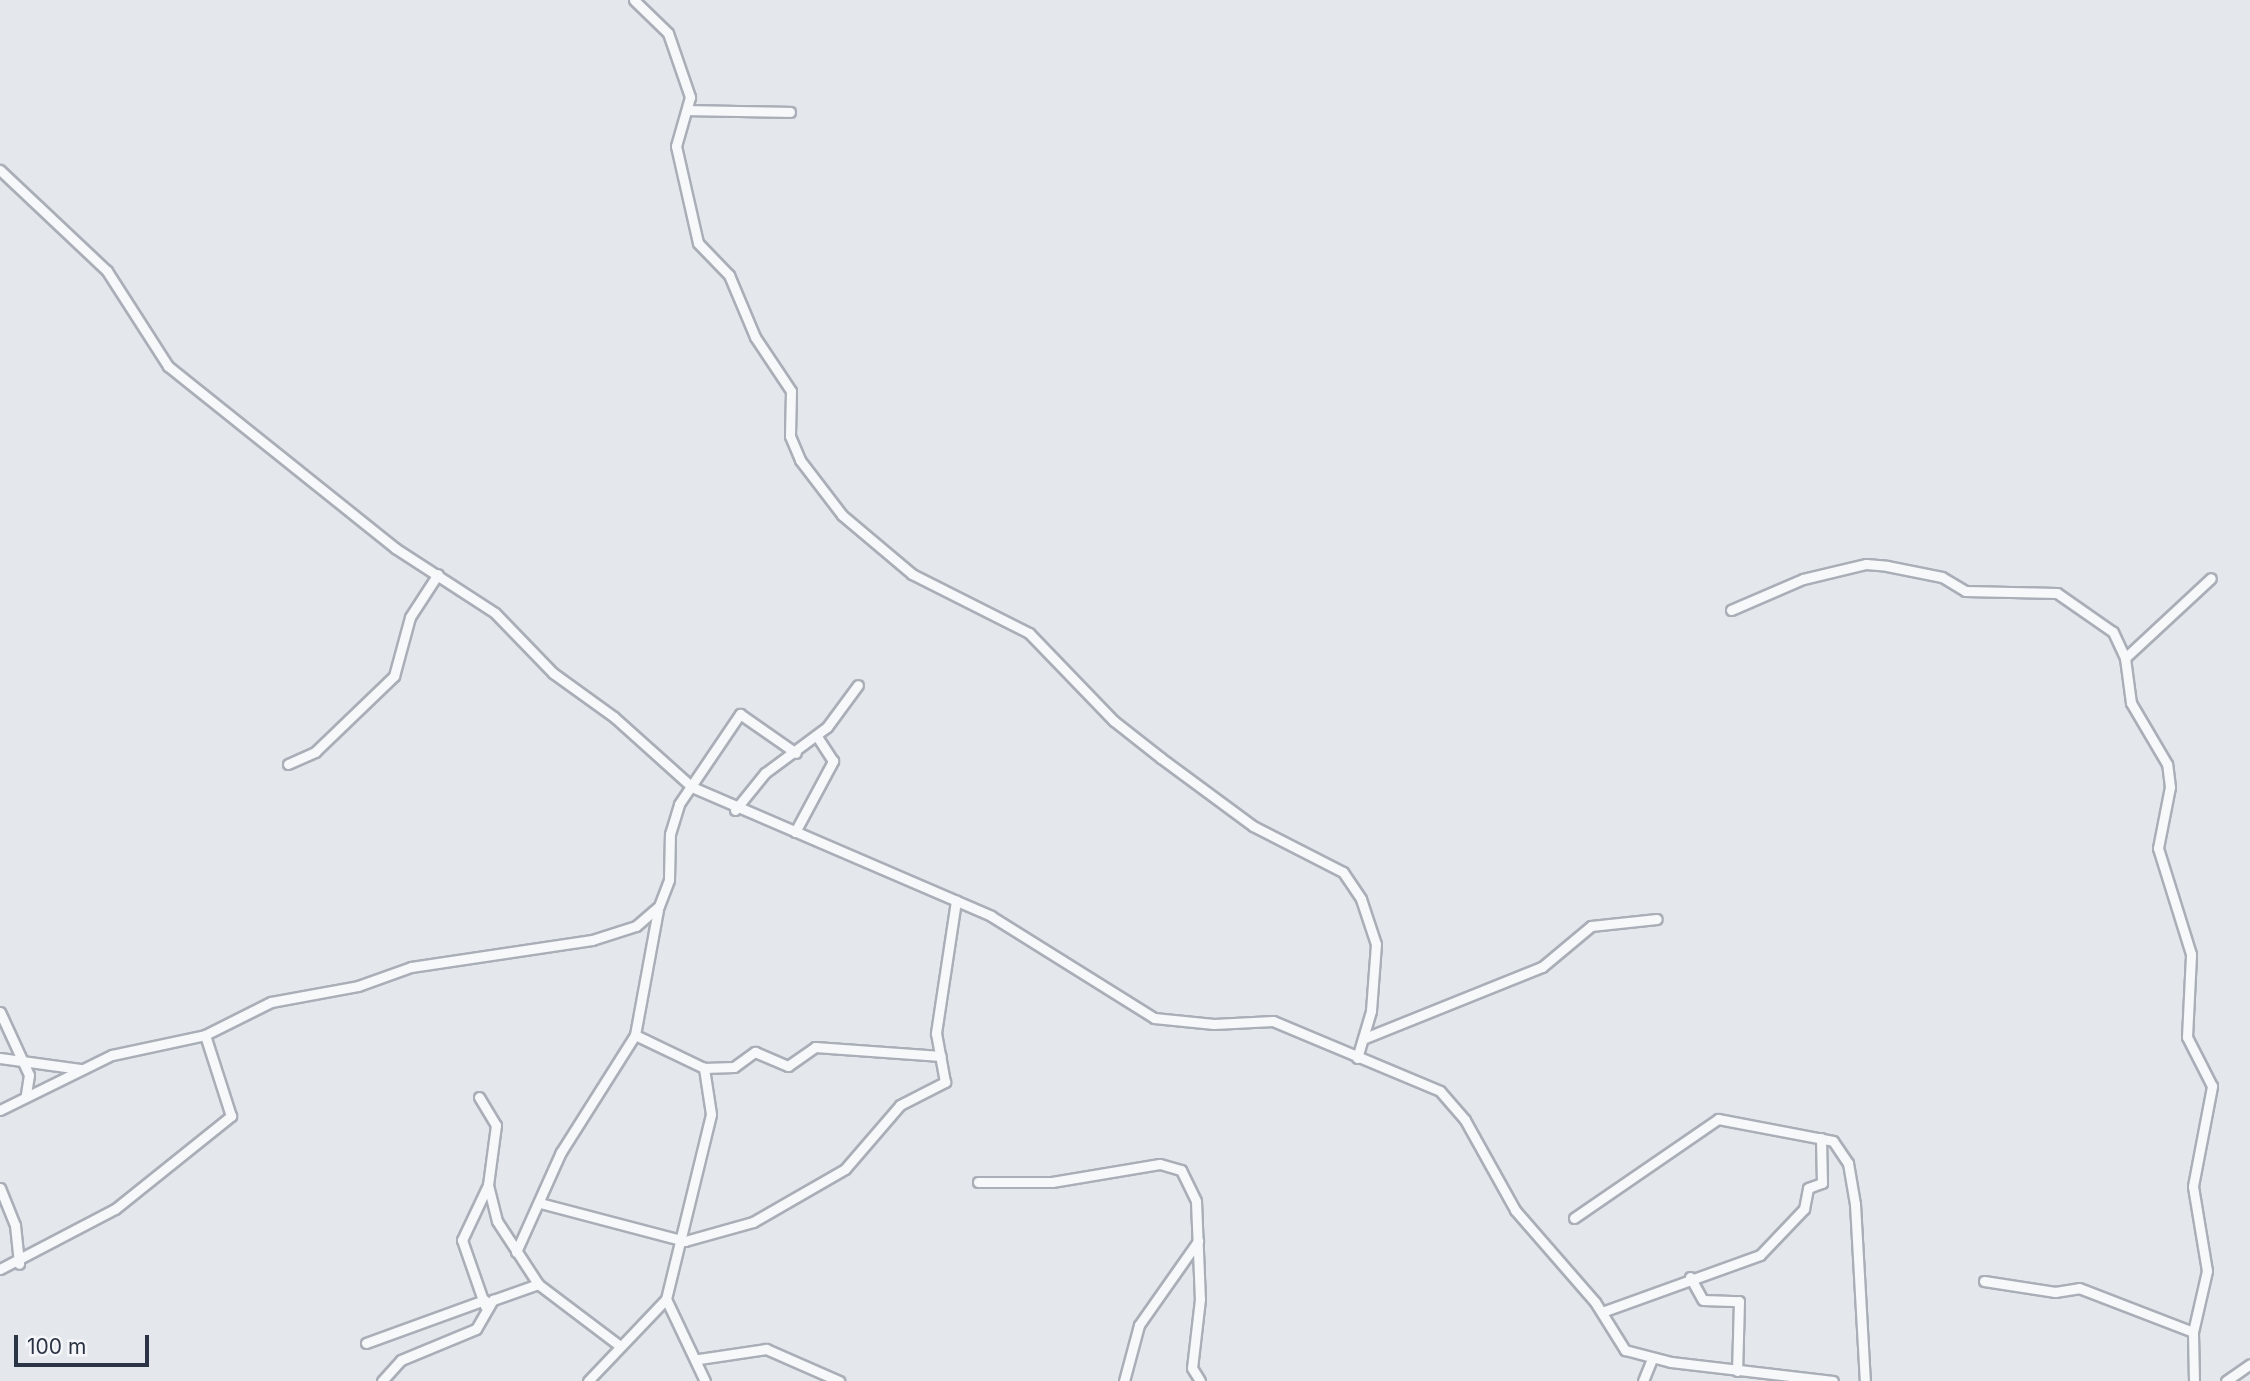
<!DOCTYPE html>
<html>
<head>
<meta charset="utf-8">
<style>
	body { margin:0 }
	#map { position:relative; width:2250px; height:1381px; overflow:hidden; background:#e4e7ec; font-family:Inter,sans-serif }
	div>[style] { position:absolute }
	.roads { filter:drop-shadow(2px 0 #a9aeb7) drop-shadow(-2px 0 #a9aeb7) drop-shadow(0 2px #a9aeb7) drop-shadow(0 -2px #a9aeb7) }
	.minor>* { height:9px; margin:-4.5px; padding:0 4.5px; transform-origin:4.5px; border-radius:4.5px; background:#f7f8fa }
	span { translate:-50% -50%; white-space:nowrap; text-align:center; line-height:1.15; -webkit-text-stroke:5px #f4f6f9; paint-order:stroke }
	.scale { position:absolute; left:14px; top:1335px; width:135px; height:32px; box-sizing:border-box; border:4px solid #2b3445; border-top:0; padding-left:9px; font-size:21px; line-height:24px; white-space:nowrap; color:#2b3445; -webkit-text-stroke:5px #f4f6f9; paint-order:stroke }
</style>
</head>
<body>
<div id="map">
	<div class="roads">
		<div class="minor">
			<i style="left:634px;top:0;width:47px;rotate:44.1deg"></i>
			<i style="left:668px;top:33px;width:68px;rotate:71deg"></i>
			<i style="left:690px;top:97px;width:51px;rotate:105.9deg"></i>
			<i style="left:676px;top:146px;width:99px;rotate:77.2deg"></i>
			<i style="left:698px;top:243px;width:45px;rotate:45.9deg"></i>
			<i style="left:729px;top:275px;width:67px;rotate:67.2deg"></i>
			<i style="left:755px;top:337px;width:65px;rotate:56.3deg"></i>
			<i style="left:791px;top:391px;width:45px;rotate:91.3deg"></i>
			<i style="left:790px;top:436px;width:26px;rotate:67deg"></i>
			<i style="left:800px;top:460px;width:69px;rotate:52.6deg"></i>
			<i style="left:842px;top:515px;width:92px;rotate:40.1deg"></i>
			<i style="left:912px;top:574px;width:131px;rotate:26.8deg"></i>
			<i style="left:1029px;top:633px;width:122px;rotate:46deg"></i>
			<i style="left:1114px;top:721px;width:60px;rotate:38.2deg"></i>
			<i style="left:1161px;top:758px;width:114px;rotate:36.5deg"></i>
			<i style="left:1253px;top:826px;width:101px;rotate:27.1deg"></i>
			<i style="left:1343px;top:872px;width:32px;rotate:56deg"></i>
			<i style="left:1361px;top:899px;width:47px;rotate:71.6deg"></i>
			<i style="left:1376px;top:944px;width:67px;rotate:94.3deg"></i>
			<i style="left:1371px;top:1011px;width:49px;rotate:106.6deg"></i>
			<i style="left:687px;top:110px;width:103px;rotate:1.1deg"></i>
			<i style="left:0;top:170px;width:147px;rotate:43.3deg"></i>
			<i style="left:107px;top:271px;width:113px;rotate:57.3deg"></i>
			<i style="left:168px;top:366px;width:291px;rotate:38.7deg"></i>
			<i style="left:395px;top:548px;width:119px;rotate:33deg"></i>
			<i style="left:495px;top:613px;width:83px;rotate:46deg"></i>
			<i style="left:553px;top:673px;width:75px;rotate:35.8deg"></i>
			<i style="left:614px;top:717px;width:105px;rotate:41.9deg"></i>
			<i style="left:692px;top:787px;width:326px;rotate:23.3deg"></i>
			<i style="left:991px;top:916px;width:192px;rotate:32deg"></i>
			<i style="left:1154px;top:1018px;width:60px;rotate:5.7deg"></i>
			<i style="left:1214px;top:1024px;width:59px;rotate:-2.9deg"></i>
			<i style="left:1273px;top:1021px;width:181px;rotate:22.7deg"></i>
			<i style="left:1440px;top:1091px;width:38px;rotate:49deg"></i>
			<i style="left:1465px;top:1120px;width:103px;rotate:60.9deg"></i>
			<i style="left:1515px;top:1210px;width:122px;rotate:49deg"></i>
			<i style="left:1595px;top:1302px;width:57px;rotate:58deg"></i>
			<i style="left:1625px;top:1350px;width:48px;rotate:14.6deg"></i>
			<i style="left:1671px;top:1362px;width:163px;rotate:6.7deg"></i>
			<i style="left:1731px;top:610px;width:78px;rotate:-23.3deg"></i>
			<i style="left:1803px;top:579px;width:65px;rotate:-13.4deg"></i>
			<i style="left:1866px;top:564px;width:21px;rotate:5deg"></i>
			<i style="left:1887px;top:566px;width:56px;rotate:11.3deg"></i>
			<i style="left:1942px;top:577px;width:27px;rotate:31deg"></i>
			<i style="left:1965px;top:591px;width:92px;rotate:1.2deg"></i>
			<i style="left:2057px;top:593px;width:68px;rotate:34.9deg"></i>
			<i style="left:2113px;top:632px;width:29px;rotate:65deg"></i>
			<i style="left:288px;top:764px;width:30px;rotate:-24deg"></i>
			<i style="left:315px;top:752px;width:110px;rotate:-43.9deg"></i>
			<i style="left:394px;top:676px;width:61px;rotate:-74.8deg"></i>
			<i style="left:410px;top:617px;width:51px;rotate:-56.9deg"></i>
			<i style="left:735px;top:810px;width:48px;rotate:-51deg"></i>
			<i style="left:765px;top:773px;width:77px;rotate:-36.6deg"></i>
			<i style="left:827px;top:727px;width:52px;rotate:-53.6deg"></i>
			<i style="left:795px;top:832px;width:81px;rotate:-61.8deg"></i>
			<i style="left:833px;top:761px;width:30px;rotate:-123deg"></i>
			<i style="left:0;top:1012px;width:69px;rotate:65.3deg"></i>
			<i style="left:29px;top:1075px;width:20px;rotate:99deg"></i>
			<i style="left:1365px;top:1038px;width:191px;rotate:-21.9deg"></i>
			<i style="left:1542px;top:967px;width:64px;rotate:-39.9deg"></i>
			<i style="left:1591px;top:926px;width:66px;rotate:-6.1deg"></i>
			<i style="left:0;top:1058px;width:81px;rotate:7.8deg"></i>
			<i style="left:704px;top:1068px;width:30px;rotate:-2deg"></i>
			<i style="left:734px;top:1067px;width:26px;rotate:-36deg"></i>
			<i style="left:755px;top:1052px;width:36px;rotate:23deg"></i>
			<i style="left:788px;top:1066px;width:33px;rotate:-35deg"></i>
			<i style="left:815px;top:1047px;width:126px;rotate:4.1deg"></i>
			<i style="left:479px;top:1097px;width:33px;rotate:59deg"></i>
			<i style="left:496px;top:1125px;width:61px;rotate:97.6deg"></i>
			<i style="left:488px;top:1185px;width:37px;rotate:76deg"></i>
			<i style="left:497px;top:1221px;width:75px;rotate:56.9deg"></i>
			<i style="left:538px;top:1284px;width:103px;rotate:37.1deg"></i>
			<i style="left:0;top:1110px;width:125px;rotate:-26.2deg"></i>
			<i style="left:112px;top:1055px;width:95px;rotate:-12.1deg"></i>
			<i style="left:205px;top:1035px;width:74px;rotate:-26.6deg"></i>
			<i style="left:271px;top:1002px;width:88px;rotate:-10.4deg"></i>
			<i style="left:358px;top:986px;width:56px;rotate:-19.7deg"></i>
			<i style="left:411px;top:967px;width:183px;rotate:-8.5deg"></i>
			<i style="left:592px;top:940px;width:46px;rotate:-17.7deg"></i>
			<i style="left:636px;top:926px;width:30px;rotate:-41deg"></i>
			<i style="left:659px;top:906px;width:28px;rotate:-69deg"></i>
			<i style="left:669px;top:880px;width:46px;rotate:-88.8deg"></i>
			<i style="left:670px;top:834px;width:31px;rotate:-73deg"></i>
			<i style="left:679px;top:804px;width:109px;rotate:-55.9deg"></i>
			<i style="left:740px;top:714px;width:68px;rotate:34.9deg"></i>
			<i style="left:978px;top:1182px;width:74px"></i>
			<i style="left:1052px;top:1182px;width:109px;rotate:-9.5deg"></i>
			<i style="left:1160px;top:1164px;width:22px;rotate:16deg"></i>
			<i style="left:1181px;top:1170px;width:34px;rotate:64deg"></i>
			<i style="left:1196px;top:1201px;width:98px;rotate:87.7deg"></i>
			<i style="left:1200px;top:1299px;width:69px;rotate:96.6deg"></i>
			<i style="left:1192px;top:1368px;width:15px;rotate:58deg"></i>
			<i style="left:0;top:1188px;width:40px;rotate:68deg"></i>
			<i style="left:15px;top:1225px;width:39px;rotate:84deg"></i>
			<i style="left:540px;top:1203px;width:150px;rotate:14.7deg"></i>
			<i style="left:685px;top:1241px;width:71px;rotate:-15.6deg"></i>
			<i style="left:753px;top:1222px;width:106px;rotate:-29.9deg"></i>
			<i style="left:845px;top:1169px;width:84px;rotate:-49.3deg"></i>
			<i style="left:900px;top:1105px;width:51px;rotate:-27.1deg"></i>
			<i style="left:945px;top:1082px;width:50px;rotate:-100.4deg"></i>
			<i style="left:936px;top:1033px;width:134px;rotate:-81.4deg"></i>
			<i style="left:1574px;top:1218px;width:175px;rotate:-34.5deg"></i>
			<i style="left:1718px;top:1119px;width:117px;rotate:10.8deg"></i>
			<i style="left:1833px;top:1141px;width:27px;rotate:56deg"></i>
			<i style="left:1848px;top:1163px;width:42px;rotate:80.3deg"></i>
			<i style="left:1855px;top:1204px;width:177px;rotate:86.8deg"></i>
			<i style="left:516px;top:1252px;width:110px;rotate:-65.8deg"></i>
			<i style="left:561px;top:1152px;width:138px;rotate:-57.7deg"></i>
			<i style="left:635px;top:1035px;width:127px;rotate:-79.6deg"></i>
			<i style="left:0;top:1269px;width:130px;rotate:-27.6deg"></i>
			<i style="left:115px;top:1209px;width:149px;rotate:-38.7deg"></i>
			<i style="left:231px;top:1116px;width:85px;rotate:-107.8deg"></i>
			<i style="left:1690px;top:1277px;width:26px;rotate:61deg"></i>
			<i style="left:1703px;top:1300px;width:36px;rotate:2deg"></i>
			<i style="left:1739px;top:1301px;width:70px;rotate:91.6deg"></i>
			<i style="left:1984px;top:1281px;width:72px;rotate:8.8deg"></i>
			<i style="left:2055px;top:1292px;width:24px;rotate:-9deg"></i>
			<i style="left:2079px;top:1288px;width:122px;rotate:21.1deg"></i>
			<i style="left:666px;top:1299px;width:91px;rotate:64.6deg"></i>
			<i style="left:485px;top:1306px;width:70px;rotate:-109.2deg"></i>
			<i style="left:462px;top:1240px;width:61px;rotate:-64.7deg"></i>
			<i style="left:1602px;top:1312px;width:168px;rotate:-19.8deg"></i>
			<i style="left:1760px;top:1255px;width:64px;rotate:-46.3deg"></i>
			<i style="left:1804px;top:1209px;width:21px;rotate:-79deg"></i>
			<i style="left:1808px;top:1188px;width:15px;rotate:-20deg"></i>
			<i style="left:1822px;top:1183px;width:45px;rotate:-91.3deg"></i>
			<i style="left:366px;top:1343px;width:126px;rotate:-20deg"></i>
			<i style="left:699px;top:1359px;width:68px;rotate:-8.5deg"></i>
			<i style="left:766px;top:1349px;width:80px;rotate:23.7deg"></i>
			<i style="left:382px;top:1381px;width:28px;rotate:-48deg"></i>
			<i style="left:401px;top:1360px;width:81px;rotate:-22.5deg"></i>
			<i style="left:476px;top:1329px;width:34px;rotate:-60deg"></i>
			<i style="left:493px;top:1300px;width:48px;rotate:-19.6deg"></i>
			<i style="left:588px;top:1381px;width:113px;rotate:-46.4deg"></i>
			<i style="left:666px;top:1299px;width:190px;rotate:-76.3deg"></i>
			<i style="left:711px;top:1114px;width:47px;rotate:-98.7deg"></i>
			<i style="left:704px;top:1068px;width:76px;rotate:-154.4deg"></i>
			<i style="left:1124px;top:1381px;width:58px;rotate:-75deg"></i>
			<i style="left:1139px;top:1325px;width:103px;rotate:-54.9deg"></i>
			<i style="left:1643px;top:1381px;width:24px;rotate:-68deg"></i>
			<i style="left:2194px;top:1381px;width:49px;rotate:-91.2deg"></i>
			<i style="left:2193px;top:1332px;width:63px;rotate:-77.1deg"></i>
			<i style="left:2207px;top:1271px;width:86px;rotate:-99.4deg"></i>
			<i style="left:2193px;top:1186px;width:102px;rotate:-79.2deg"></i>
			<i style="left:2212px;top:1086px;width:55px;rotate:-117deg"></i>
			<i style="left:2187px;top:1037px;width:83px;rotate:-87.2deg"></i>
			<i style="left:2191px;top:954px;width:111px;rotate:-107.3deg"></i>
			<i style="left:2158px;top:848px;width:62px;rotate:-78.9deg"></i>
			<i style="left:2170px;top:787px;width:23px;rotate:-97deg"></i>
			<i style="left:2167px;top:764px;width:71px;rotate:-120.5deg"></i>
			<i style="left:2131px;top:703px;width:45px;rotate:-97.6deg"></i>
			<i style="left:2125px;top:658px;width:117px;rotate:-42.9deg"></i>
			<i style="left:2226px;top:1381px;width:29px;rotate:-35deg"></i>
		</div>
	</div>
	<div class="scale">100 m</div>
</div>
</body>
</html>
